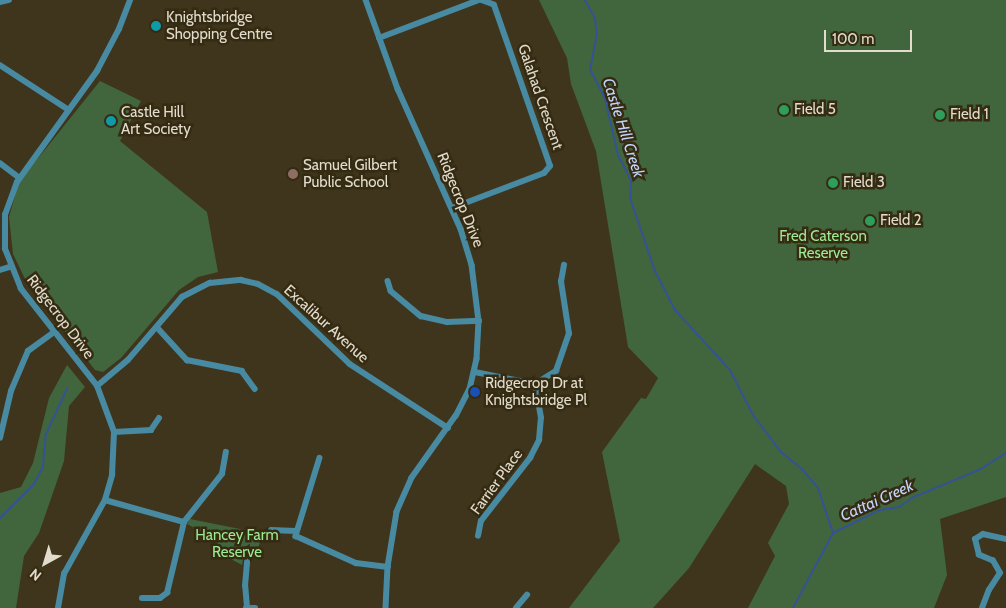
<!DOCTYPE html>
<html>
<head>
<meta charset="utf-8">
<style>
	body { margin:0 }
	#map { position:relative; width:1006px; height:608px; overflow:hidden; background:#3f351c; font-family:Cabin,sans-serif }
	div>[style] { position:absolute }
	.green>* { inset:0; background:#41663d }
	.stream>* { height:2px; margin:-1px; padding:0 1px; transform-origin:1px; border-radius:1px; background:#355294 }
	.minor>* { height:5.5px; margin:-2.75px; padding:0 2.75px; transform-origin:2.75px; border-radius:2.75px; background:#478aa2 }
	.dots>* { width:14px; height:14px; translate:-50% -50%; box-sizing:border-box; border:2px solid #352b12; border-radius:50% }
	span { translate:-50% -50%; white-space:nowrap; text-align:center; line-height:1.15; -webkit-text-stroke:5px #352b12; paint-order:stroke }
	.poi-label { font-size:15px; color:#e2dccd }
	.left { translate:0 -50%; text-align:left }
	.street-label { font-size:15px; color:#e2dccd }
	.park-label { font-size:15px; color:#9ceb93 }
	.water-label { font-size:16px; color:#c1d4fa; font-style:italic }
	.north { position:absolute; left:20px; top:538px; width:50px; height:50px; -webkit-text-stroke:4px #352b12; paint-order:stroke; rotate:219deg; font-size:14px; font-weight:700; line-height:20px; text-align:center; color:#e2dccd }
	.north::after { content:''; display:block; margin:auto; width:18px; height:22px; background:#e2dccd; clip-path:polygon(50% 0,100% 100%,50% 72%,0 100%) }
	.scale { position:absolute; left:824px; top:30px; width:88px; height:22px; box-sizing:border-box; border:2px solid #e2dccd; border-top:0; padding-left:6px; font-size:15px; line-height:18px; white-space:nowrap; color:#e2dccd; -webkit-text-stroke:4px #352b12; paint-order:stroke }
</style>
</head>
<body>
<div id="map">
	<div class="green">
		<i style="clip-path:polygon(539px 0,1006px 0,1006px 497px,940px 519px,947px 575px,934px 608px,748px 608px,775px 556px,768px 543px,789px 504px,786px 486px,755px 464px,689px 568px,653px 608px,569px 608px,620px 541px,602px 452px,641px 398px,646px 399px,658px 378px,628px 347px,596px 151px,571px 84px,567px 58px)"></i>
		<i style="clip-path:polygon(100px 81px,141px 101px,120px 141px,207px 212px,218px 272px,198px 277px,179px 290px,121px 358px,103px 372px,95px 370px,26px 281px,13px 254px,9px 217px,19px 182px)"></i>
		<i style="clip-path:polygon(67px 365px,85px 387px,69px 406px,64px 461px,39px 533px,24px 556px,16px 608px,0 608px,0 493px,21px 487px,33px 463px,49px 398px)"></i>
		<i style="clip-path:polygon(190px 519px,255px 532px,267px 530px,270px 535px,261px 539px,256px 555px,249px 554px,243px 559px,242px 565px,216px 551px,218px 540px,187px 524px)"></i>
	</div>
	<div class="stream">
		<i style="left:585px;top:0;width:21px;rotate:61deg"></i>
		<i style="left:595px;top:18px;width:16px;rotate:83deg"></i>
		<i style="left:597px;top:34px;width:36px;rotate:101deg"></i>
		<i style="left:590px;top:69px;width:34px;rotate:63deg"></i>
		<i style="left:605px;top:99px;width:57px;rotate:76.9deg"></i>
		<i style="left:618px;top:155px;width:29px;rotate:63deg"></i>
		<i style="left:631px;top:181px;width:17px;rotate:93deg"></i>
		<i style="left:630px;top:198px;width:77px;rotate:71.1deg"></i>
		<i style="left:655px;top:271px;width:44px;rotate:62.9deg"></i>
		<i style="left:675px;top:310px;width:81px;rotate:47.5deg"></i>
		<i style="left:730px;top:370px;width:51px;rotate:62.9deg"></i>
		<i style="left:753px;top:415px;width:46px;rotate:52.9deg"></i>
		<i style="left:781px;top:452px;width:27px;rotate:39deg"></i>
		<i style="left:802px;top:469px;width:25px;rotate:50deg"></i>
		<i style="left:818px;top:488px;width:47px;rotate:71.6deg"></i>
		<i style="left:0;top:518px;width:48px;rotate:-45deg"></i>
		<i style="left:34px;top:484px;width:20px;rotate:-63deg"></i>
		<i style="left:43px;top:466px;width:32px;rotate:-85deg"></i>
		<i style="left:46px;top:434px;width:50px;rotate:-65deg"></i>
		<i style="left:793px;top:608px;width:85px;rotate:-61.9deg"></i>
		<i style="left:833px;top:533px;width:52px;rotate:-26.1deg"></i>
		<i style="left:880px;top:510px;width:19px;rotate:-9deg"></i>
		<i style="left:899px;top:507px;width:18px;rotate:-34deg"></i>
		<i style="left:914px;top:497px;width:73px;rotate:-22.7deg"></i>
		<i style="left:981px;top:469px;width:30px;rotate:-33deg"></i>
	</div>
	<div class="minor">
		<i style="left:366px;top:0;width:95px;rotate:70.2deg"></i>
		<i style="left:398px;top:89px;width:154px;rotate:65.8deg"></i>
		<i style="left:461px;top:229px;width:38px;rotate:73deg"></i>
		<i style="left:472px;top:265px;width:56px;rotate:82.9deg"></i>
		<i style="left:479px;top:321px;width:38px;rotate:93deg"></i>
		<i style="left:477px;top:359px;width:31px;rotate:103deg"></i>
		<i style="left:470px;top:389px;width:30px;rotate:117deg"></i>
		<i style="left:456px;top:416px;width:76px;rotate:125.4deg"></i>
		<i style="left:412px;top:478px;width:37px;rotate:114deg"></i>
		<i style="left:397px;top:512px;width:56px;rotate:99.3deg"></i>
		<i style="left:388px;top:567px;width:41px;rotate:92.8deg"></i>
		<i style="left:0;top:2px;width:9px;rotate:-13deg"></i>
		<i style="left:379px;top:38px;width:107px;rotate:-20.8deg"></i>
		<i style="left:0;top:65px;width:82px;rotate:33.1deg"></i>
		<i style="left:0;top:163px;width:25px;rotate:37deg"></i>
		<i style="left:452px;top:208px;width:98px;rotate:-20.8deg"></i>
		<i style="left:544px;top:173px;width:9px;rotate:-49deg"></i>
		<i style="left:550px;top:166px;width:170px;rotate:-109.2deg"></i>
		<i style="left:494px;top:5px;width:15px;rotate:-160deg"></i>
		<i style="left:0;top:270px;width:10px;rotate:-17deg"></i>
		<i style="left:388px;top:281px;width:10px;rotate:73deg"></i>
		<i style="left:391px;top:291px;width:39px;rotate:40deg"></i>
		<i style="left:421px;top:316px;width:27px;rotate:13deg"></i>
		<i style="left:447px;top:322px;width:32px;rotate:-2deg"></i>
		<i style="left:157px;top:327px;width:45px;rotate:47.7deg"></i>
		<i style="left:187px;top:360px;width:56px;rotate:11.3deg"></i>
		<i style="left:242px;top:371px;width:22px;rotate:54deg"></i>
		<i style="left:475px;top:372px;width:61px;rotate:11.3deg"></i>
		<i style="left:535px;top:384px;width:25px;rotate:-32deg"></i>
		<i style="left:556px;top:371px;width:39px;rotate:-71deg"></i>
		<i style="left:569px;top:334px;width:53px;rotate:-98.7deg"></i>
		<i style="left:561px;top:282px;width:17px;rotate:-80deg"></i>
		<i style="left:97px;top:386px;width:40px;rotate:-40deg"></i>
		<i style="left:128px;top:360px;width:83px;rotate:-49.4deg"></i>
		<i style="left:182px;top:297px;width:31px;rotate:-27deg"></i>
		<i style="left:210px;top:283px;width:31px;rotate:-6deg"></i>
		<i style="left:241px;top:280px;width:17px;rotate:13deg"></i>
		<i style="left:258px;top:284px;width:21px;rotate:28deg"></i>
		<i style="left:277px;top:294px;width:101px;rotate:43.8deg"></i>
		<i style="left:350px;top:364px;width:117px;rotate:33.1deg"></i>
		<i style="left:114px;top:432px;width:37px;rotate:-3deg"></i>
		<i style="left:151px;top:430px;width:14px;rotate:-56deg"></i>
		<i style="left:0;top:438px;width:48px;rotate:-76.8deg"></i>
		<i style="left:11px;top:391px;width:43px;rotate:-67deg"></i>
		<i style="left:28px;top:351px;width:32px;rotate:-36deg"></i>
		<i style="left:320px;top:458px;width:82px;rotate:107.1deg"></i>
		<i style="left:296px;top:536px;width:66px;rotate:24.2deg"></i>
		<i style="left:356px;top:563px;width:32px;rotate:7deg"></i>
		<i style="left:105px;top:500px;width:82px;rotate:15.6deg"></i>
		<i style="left:271px;top:530px;width:25px;rotate:2deg"></i>
		<i style="left:478px;top:536px;width:15px;rotate:-79deg"></i>
		<i style="left:481px;top:521px;width:80px;rotate:-52.1deg"></i>
		<i style="left:530px;top:458px;width:20px;rotate:-63deg"></i>
		<i style="left:539px;top:440px;width:22px;rotate:-85deg"></i>
		<i style="left:541px;top:418px;width:35px;rotate:-100deg"></i>
		<i style="left:1000px;top:573px;width:14px;rotate:-120deg"></i>
		<i style="left:993px;top:561px;width:15px;rotate:-157deg"></i>
		<i style="left:979px;top:555px;width:16px;rotate:-104deg"></i>
		<i style="left:975px;top:539px;width:9px;rotate:-32deg"></i>
		<i style="left:983px;top:534px;width:24px;rotate:12deg"></i>
		<i style="left:142px;top:598px;width:18px"></i>
		<i style="left:160px;top:598px;width:9px;rotate:-36deg"></i>
		<i style="left:167px;top:593px;width:73px;rotate:-76.5deg"></i>
		<i style="left:184px;top:522px;width:61px;rotate:-51.6deg"></i>
		<i style="left:222px;top:474px;width:22px;rotate:-80deg"></i>
		<i style="left:247px;top:607px;width:21px;rotate:-95deg"></i>
		<i style="left:245px;top:586px;width:24px;rotate:-85deg"></i>
		<i style="left:58px;top:608px;width:35px;rotate:-80deg"></i>
		<i style="left:64px;top:574px;width:85px;rotate:-61deg"></i>
		<i style="left:105px;top:500px;width:26px;rotate:-74deg"></i>
		<i style="left:112px;top:475px;width:43px;rotate:-87.3deg"></i>
		<i style="left:114px;top:432px;width:49px;rotate:-110.3deg"></i>
		<i style="left:97px;top:386px;width:123px;rotate:-128.1deg"></i>
		<i style="left:21px;top:289px;width:43px;rotate:-111.8deg"></i>
		<i style="left:5px;top:249px;width:34px;rotate:-90deg"></i>
		<i style="left:5px;top:215px;width:35px;rotate:-70deg"></i>
		<i style="left:17px;top:182px;width:137px;rotate:-54.2deg"></i>
		<i style="left:97px;top:71px;width:47px;rotate:-62.4deg"></i>
		<i style="left:119px;top:29px;width:31px;rotate:-69deg"></i>
		<i style="left:246px;top:608px;width:9px"></i>
		<i style="left:516px;top:608px;width:17px;rotate:-50deg"></i>
		<i style="left:982px;top:608px;width:19px;rotate:-69deg"></i>
		<i style="left:989px;top:590px;width:20px;rotate:-57deg"></i>
	</div>
	<div class="dots">
		<i style="left:156px;top:26px;background:#0f9aa8"></i>
		<i style="left:784px;top:110px;background:#2e9e5b"></i>
		<i style="left:940px;top:115px;background:#2e9e5b"></i>
		<i style="left:111px;top:121px;background:#0f9aa8"></i>
		<i style="left:293px;top:174px;background:#8d6e63"></i>
		<i style="left:833px;top:183px;background:#2e9e5b"></i>
		<i style="left:870px;top:221px;background:#2e9e5b"></i>
		<i style="left:475px;top:392px;background:#1a4fb4"></i>
	</div>
	<div class="poi-label">
		<span class="left" style="left:166px;top:26px">Knightsbridge<br>Shopping Centre</span>
		<span class="left" style="left:794px;top:110px">Field 5</span>
		<span class="left" style="left:121px;top:121px">Castle Hill<br>Art Society</span>
		<span class="left" style="left:950px;top:115px">Field 1</span>
		<span class="left" style="left:303px;top:174px">Samuel Gilbert<br>Public School</span>
		<span class="left" style="left:843px;top:183px">Field 3</span>
		<span class="left" style="left:880px;top:221px">Field 2</span>
		<span class="left" style="left:485px;top:392px">Ridgecrop Dr at<br>Knightsbridge Pl</span>
	</div>
	<div class="street-label">
		<span style="left:540px;top:97px;rotate:71deg">Galahad Crescent</span>
		<span style="left:460px;top:200px;rotate:68deg">Ridgecrop Drive</span>
		<span style="left:60px;top:317px;rotate:53deg">Ridgecrop Drive</span>
		<span style="left:326px;top:324px;rotate:42deg">Excalibur Avenue</span>
		<span style="left:497px;top:482px;rotate:-54deg">Farrier Place</span>
	</div>
	<div class="park-label">
		<span style="left:823px;top:245px">Fred Caterson<br>Reserve</span>
		<span style="left:237px;top:544px">Hancey Farm<br>Reserve</span>
	</div>
	<div class="water-label">
		<span style="left:623px;top:128px;rotate:72deg">Castle Hill Creek</span>
		<span style="left:877px;top:501px;rotate:-24deg">Cattai Creek</span>
	</div>
	<div class="north">N</div>
	<div class="scale">100 m</div>
</div>
</body>
</html>
